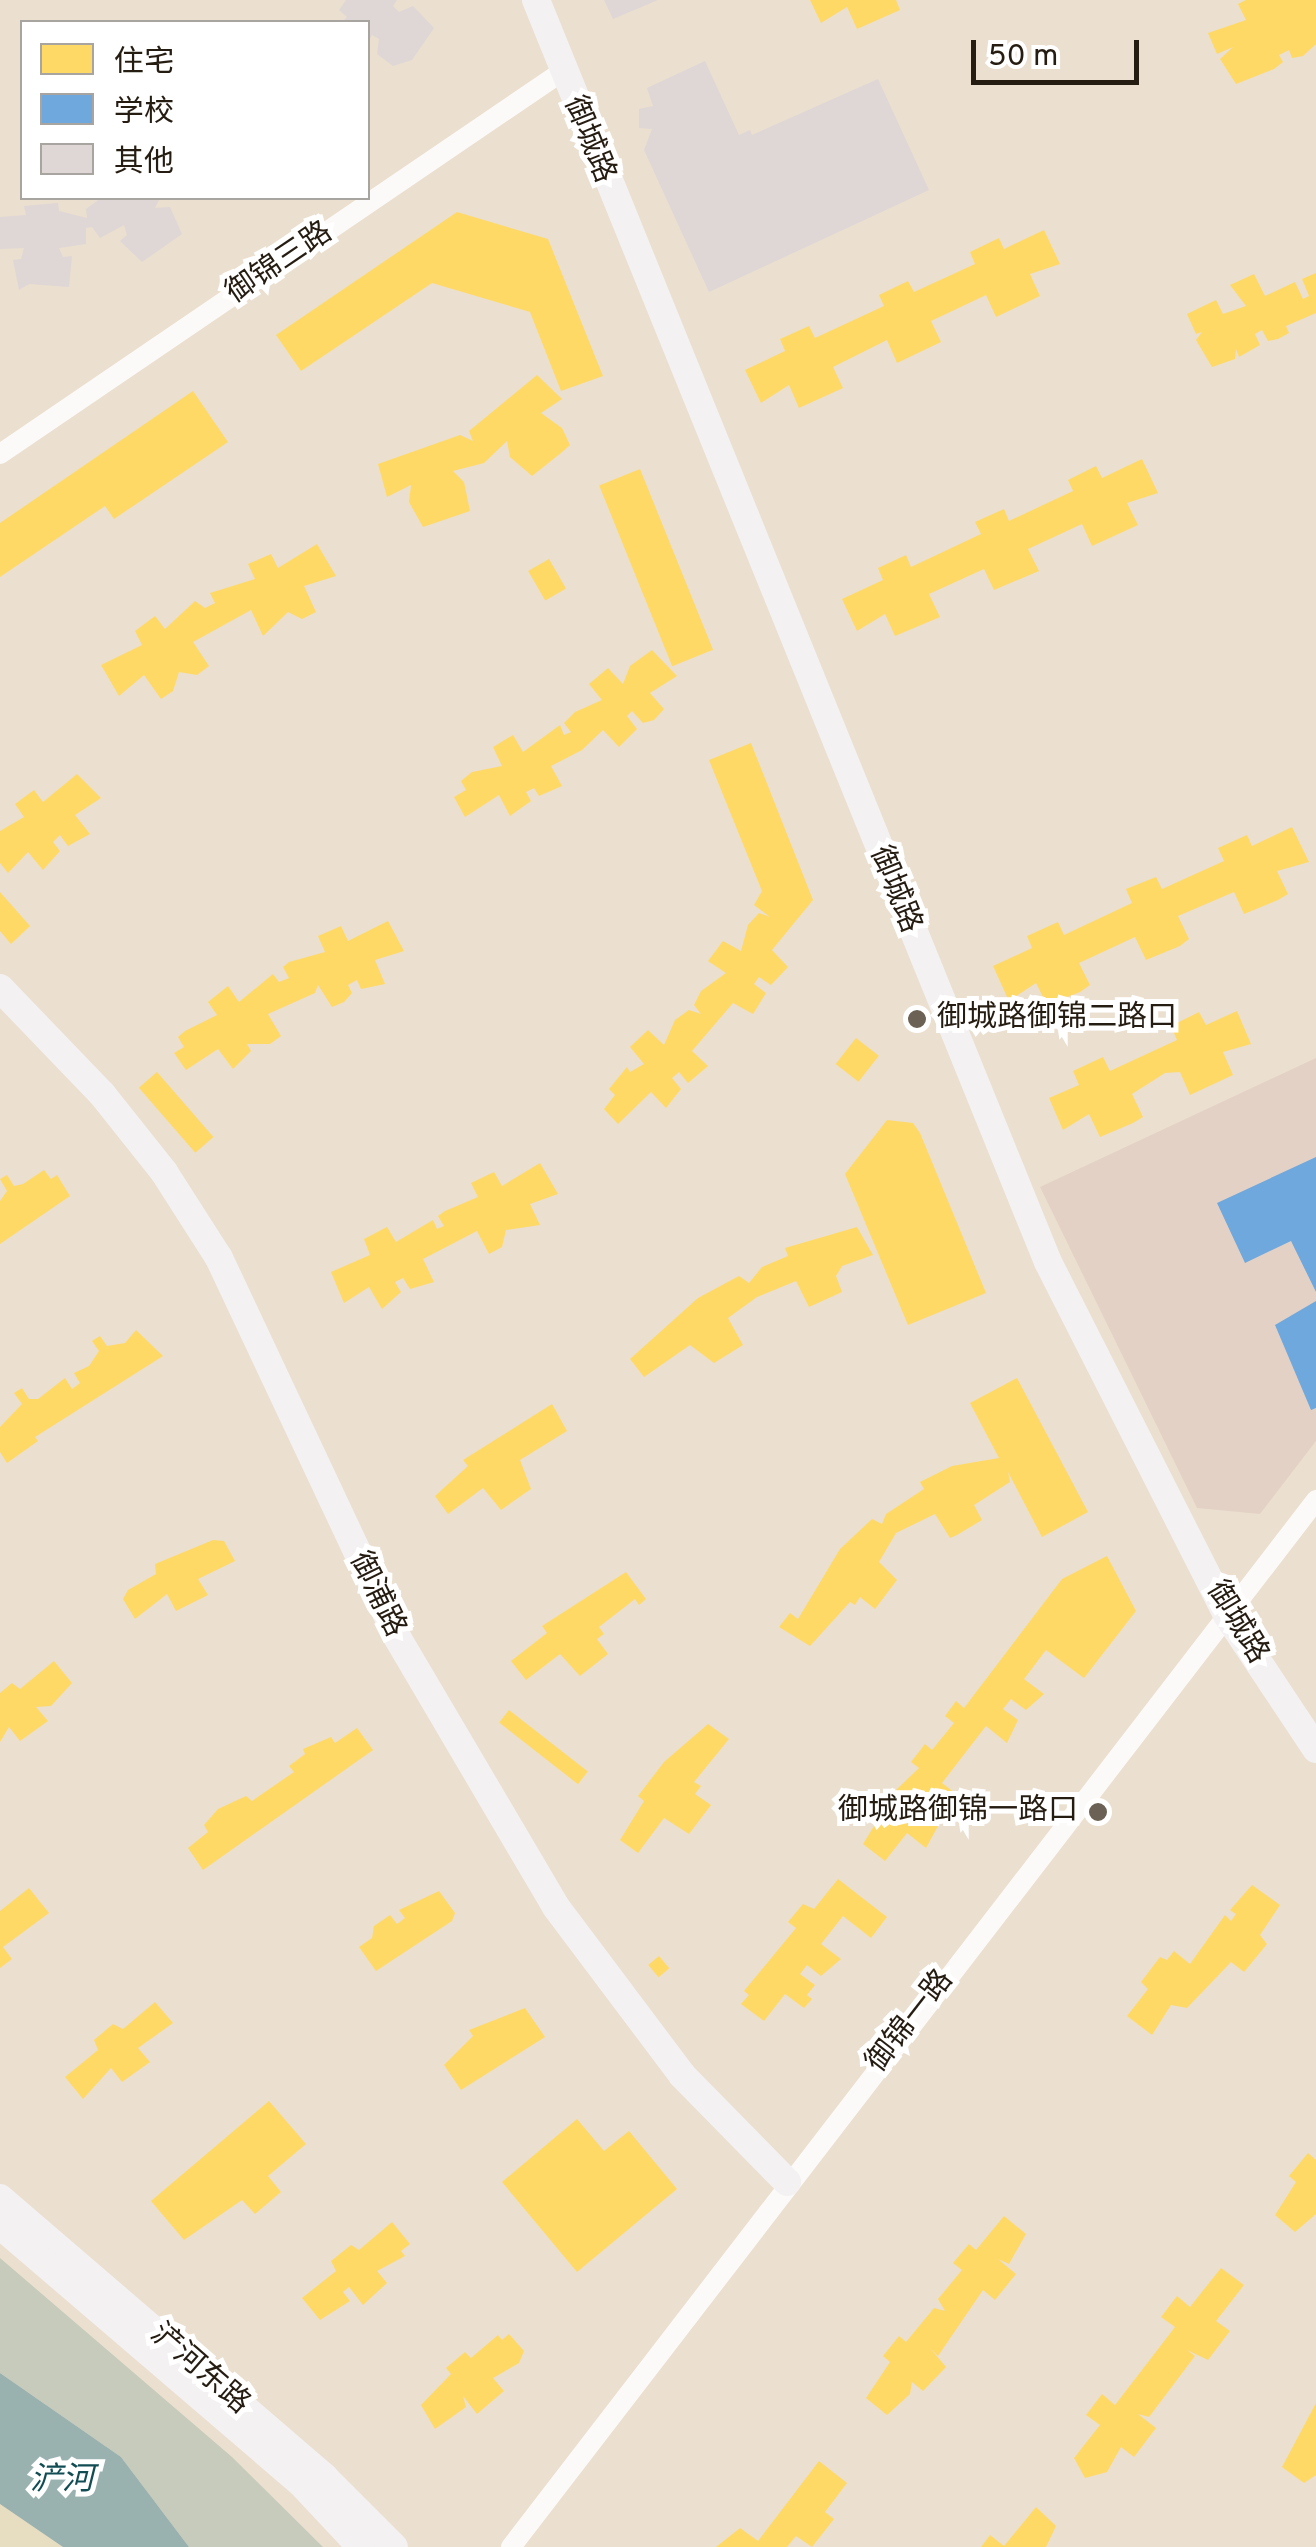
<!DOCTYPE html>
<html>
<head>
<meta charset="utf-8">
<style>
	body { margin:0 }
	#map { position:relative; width:1316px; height:2547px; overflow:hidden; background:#ebdfcf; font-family:Overpass,"Noto Sans SC",sans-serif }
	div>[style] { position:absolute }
	.education>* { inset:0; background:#e4d1c6 }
	.green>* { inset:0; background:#c6cbbc }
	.sand>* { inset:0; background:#e7ddc1 }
	.water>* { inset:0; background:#99b1af }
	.homes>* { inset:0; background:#ffd966; transform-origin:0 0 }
	.schools>* { inset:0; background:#6fa8dc }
	.building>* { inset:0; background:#dfd7d6 }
	.street>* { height:20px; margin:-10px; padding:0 10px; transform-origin:10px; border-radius:10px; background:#fcfaf8 }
	.secondary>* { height:28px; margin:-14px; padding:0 14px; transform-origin:14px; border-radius:14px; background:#f3f1f2 }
	.dots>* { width:28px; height:28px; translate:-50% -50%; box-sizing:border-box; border:5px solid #fff; border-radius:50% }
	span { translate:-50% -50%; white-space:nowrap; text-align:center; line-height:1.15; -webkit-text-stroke:10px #fff; paint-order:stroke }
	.street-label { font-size:30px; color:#261d12 }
	.poi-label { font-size:30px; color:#261d12 }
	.left { translate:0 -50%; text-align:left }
	.right { translate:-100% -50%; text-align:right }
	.water-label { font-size:32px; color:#124d53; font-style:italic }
	.legend { position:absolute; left:20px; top:20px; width:350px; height:180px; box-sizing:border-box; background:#fff; border:2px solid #a8a5a0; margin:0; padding:12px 18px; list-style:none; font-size:30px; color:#261d12 }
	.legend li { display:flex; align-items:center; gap:20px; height:50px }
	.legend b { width:50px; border:2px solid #a8a5a0 }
	.scale { position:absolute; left:971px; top:40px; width:168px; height:45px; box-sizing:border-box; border:5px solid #261d12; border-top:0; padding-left:12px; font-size:30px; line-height:35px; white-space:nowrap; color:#261d12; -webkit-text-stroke:8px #fff; paint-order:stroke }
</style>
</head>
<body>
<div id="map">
	<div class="education">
		<i style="clip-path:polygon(1316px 1058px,1316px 1441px,1260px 1514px,1197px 1508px,1040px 1187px)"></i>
	</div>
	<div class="green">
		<i style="clip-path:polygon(0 2258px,232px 2457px,323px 2547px,189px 2547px,121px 2457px,0 2373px)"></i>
	</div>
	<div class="sand">
		<i style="clip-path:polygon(0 2504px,35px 2527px,63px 2547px,0 2547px)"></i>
	</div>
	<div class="water">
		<i style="clip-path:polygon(0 2373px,121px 2457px,189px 2547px,63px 2547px,0 2504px)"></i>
	</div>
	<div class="homes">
		<i style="clip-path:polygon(810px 0,896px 0,900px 10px,857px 29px,847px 7px,821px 23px)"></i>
		<i style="clip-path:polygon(1246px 0,1316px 0,1316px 44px,1303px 56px,1292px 58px,1289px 50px,1279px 55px,1283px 62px,1274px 69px,1236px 84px,1220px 59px,1233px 47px,1217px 54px,1208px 33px,1246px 20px,1238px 4px)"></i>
		<i style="clip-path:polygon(457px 212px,548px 239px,603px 376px,561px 391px,530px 312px,432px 283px,301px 371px,276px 335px)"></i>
		<i style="clip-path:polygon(1044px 230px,1060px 264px,1030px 274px,1040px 296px,996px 317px,986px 295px,931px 321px,941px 342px,897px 363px,887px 340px,833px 367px,843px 388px,799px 408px,789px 385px,761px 403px,745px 370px,785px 351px,780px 339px,809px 326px,815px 338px,884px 306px,879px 295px,908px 281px,914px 292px,975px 264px,970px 252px,999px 238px,1004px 249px)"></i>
		<i style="clip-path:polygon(1316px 273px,1316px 313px,1286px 326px,1289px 333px,1278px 339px,1268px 341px,1262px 330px,1255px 334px,1260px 345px,1239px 357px,1236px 349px,1235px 359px,1212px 367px,1196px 340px,1202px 332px,1196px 334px,1187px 314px,1216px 300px,1223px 314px,1246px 306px,1230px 285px,1254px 274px,1265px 296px,1295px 282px,1303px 299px,1309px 296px,1302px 279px)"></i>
		<i style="clip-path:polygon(537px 375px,562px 399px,541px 413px,562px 428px,570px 445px,561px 453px,532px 476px,510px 457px,507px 441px,484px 463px,453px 471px,464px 482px,470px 511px,423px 527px,409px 502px,411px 485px,387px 497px,378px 464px,460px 435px,473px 441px,469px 431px)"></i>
		<i style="clip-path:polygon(193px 391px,228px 442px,114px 519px,105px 506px,0 577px,0 523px)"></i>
		<i style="clip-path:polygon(1142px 459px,1158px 493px,1127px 503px,1138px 525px,1092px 546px,1082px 524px,1028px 549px,1039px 571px,994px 590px,984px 569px,929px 594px,940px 617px,895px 636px,885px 614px,857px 631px,842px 599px,883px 580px,878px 568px,906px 555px,911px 567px,981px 534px,975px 522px,1004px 509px,1009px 521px,1073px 491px,1068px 480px,1096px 466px,1102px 478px)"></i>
		<i style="left:640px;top:469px;width:195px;height:44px;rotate:68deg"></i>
		<i style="clip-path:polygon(317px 544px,336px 576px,304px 586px,316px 612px,302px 619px,288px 612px,263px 636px,251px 610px,193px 642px,209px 666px,197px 675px,179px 672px,173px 691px,161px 699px,144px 675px,119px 696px,101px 665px,142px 645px,135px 631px,155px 616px,165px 629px,195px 601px,205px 608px,215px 603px,210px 593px,255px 579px,248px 564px,271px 554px,278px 568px)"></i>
		<i style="left:549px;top:559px;width:34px;height:24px;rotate:60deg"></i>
		<i style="clip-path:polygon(652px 650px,677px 676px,650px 693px,664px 709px,654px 720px,643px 723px,632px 711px,627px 716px,637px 729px,619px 747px,603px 730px,582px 750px,551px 766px,562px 786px,539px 796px,534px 788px,526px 792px,531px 801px,510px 816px,499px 795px,465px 817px,454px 797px,466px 790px,461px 781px,472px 772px,502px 766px,493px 747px,513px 735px,523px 752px,560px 725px,564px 735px,571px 732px,564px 723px,575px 712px,602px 700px,589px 684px,608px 668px,623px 684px,630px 666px)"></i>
		<i style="clip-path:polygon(751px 743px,813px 900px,772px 950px,788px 967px,771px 985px,759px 977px,754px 984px,766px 993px,753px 1014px,733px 1003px,692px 1051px,708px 1066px,688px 1083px,679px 1072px,672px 1078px,681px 1089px,666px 1108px,651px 1092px,618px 1124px,604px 1109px,615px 1095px,609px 1089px,627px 1067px,630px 1072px,644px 1064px,630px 1047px,648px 1030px,664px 1045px,675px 1020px,689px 1010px,701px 1014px,694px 1005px,701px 991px,726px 973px,708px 961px,723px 941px,741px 951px,748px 925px,759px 913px,770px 917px,754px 905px,762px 891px,709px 760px)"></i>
		<i style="clip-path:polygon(77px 774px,101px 798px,75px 815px,90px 834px,68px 846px,60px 835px,53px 842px,60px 851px,43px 870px,28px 852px,8px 873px,0 863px,0 831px,24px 817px,15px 804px,34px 790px,43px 802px)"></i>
		<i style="clip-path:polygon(1292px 827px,1309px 862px,1277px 871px,1288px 894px,1278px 900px,1244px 914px,1234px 892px,1178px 916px,1189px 939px,1180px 946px,1146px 960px,1135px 937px,1079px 963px,1090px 985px,1080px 992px,1047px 1005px,1036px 983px,1009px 1001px,993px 966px,1032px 948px,1027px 936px,1058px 922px,1064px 935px,1132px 903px,1126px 889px,1156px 877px,1162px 889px,1224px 861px,1218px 848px,1247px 835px,1252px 846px)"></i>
		<i style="clip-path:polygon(0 892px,30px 926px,11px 944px,0 931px)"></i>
		<i style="clip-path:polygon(388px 921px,404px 951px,375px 960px,385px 984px,361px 989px,357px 980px,348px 985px,352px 993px,344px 1002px,332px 1007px,318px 985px,315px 993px,268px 1014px,281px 1036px,270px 1044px,247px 1044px,251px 1051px,233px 1069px,218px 1049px,186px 1070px,174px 1053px,184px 1047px,178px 1037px,185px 1031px,217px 1015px,208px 1002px,228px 986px,239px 1002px,273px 974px,279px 982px,289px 978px,283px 967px,289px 962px,325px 952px,318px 936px,341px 926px,348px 941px)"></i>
		<i style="clip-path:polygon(1237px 1011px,1251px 1044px,1223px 1052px,1233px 1075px,1190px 1095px,1180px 1072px,1165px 1073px,1132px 1094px,1143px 1117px,1133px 1123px,1100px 1137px,1089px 1114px,1063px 1130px,1049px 1098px,1079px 1085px,1073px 1071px,1103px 1057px,1110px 1071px,1177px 1040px,1171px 1026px,1199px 1012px,1206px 1025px)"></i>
		<i style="left:856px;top:1038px;width:29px;height:33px;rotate:38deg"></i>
		<i style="left:157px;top:1072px;width:86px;height:24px;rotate:49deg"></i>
		<i style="clip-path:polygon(887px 1120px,913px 1123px,920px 1133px,986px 1293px,908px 1325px,845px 1174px)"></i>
		<i style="clip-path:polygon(540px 1163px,558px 1194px,530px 1204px,540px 1225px,506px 1230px,502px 1247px,489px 1254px,477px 1231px,423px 1259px,434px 1282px,410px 1289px,403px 1278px,395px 1282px,401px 1292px,382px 1309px,369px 1287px,344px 1303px,331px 1272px,370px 1255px,364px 1239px,387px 1227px,396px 1242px,433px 1220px,437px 1229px,444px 1226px,438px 1216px,445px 1211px,478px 1197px,471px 1183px,494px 1172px,502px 1186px)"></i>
		<i style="clip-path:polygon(44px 1170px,51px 1179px,57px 1175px,70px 1196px,0 1244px,0 1201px,7px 1191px,0 1179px,7px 1175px,14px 1186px,23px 1184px)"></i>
		<i style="clip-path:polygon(857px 1227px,873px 1255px,842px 1266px,836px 1276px,842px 1292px,809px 1307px,796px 1281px,757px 1297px,728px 1318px,743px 1345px,714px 1363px,690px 1345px,644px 1377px,630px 1359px,698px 1298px,739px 1276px,749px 1283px,762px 1267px,788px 1256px,785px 1248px)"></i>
		<i style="clip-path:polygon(136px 1330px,163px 1356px,35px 1437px,38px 1441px,7px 1463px,0 1452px,0 1427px,22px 1404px,14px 1393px,22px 1388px,29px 1399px,38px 1399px,65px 1378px,72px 1389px,80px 1383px,74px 1373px,89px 1366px,99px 1351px,92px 1341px,100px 1336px,107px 1346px,125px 1343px)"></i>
		<i style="clip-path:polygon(1017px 1378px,1088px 1512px,1042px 1537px,1008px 1472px,1010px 1482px,974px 1505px,982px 1520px,957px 1535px,950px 1538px,935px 1514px,896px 1533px,879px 1562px,897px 1580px,875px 1609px,860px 1597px,855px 1605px,850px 1602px,810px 1646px,779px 1627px,790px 1613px,798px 1619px,840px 1549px,872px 1519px,882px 1524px,886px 1514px,924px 1489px,920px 1482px,952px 1466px,999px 1458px,970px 1403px)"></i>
		<i style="clip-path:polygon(552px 1404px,567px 1431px,520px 1460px,531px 1489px,501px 1510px,483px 1488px,448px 1514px,435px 1496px,468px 1466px,463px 1460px)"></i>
		<i style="clip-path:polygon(213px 1540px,224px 1541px,235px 1561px,198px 1579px,208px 1595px,176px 1611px,167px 1594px,135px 1619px,123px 1599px,128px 1590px,156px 1574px,155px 1564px)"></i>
		<i style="clip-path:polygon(1107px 1556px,1136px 1611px,1084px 1678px,1046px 1650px,1024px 1679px,1044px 1694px,1026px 1710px,1011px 1699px,1003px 1709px,1018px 1720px,1007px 1743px,986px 1726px,942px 1783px,964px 1800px,945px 1817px,930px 1805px,923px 1814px,938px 1826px,926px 1848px,907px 1833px,885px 1861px,863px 1844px,896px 1790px,919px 1768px,911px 1762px,925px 1744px,932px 1750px,954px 1723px,945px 1716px,956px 1701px,964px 1708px,1062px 1579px)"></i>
		<i style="clip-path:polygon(626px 1572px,646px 1599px,639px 1605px,635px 1599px,599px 1627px,604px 1634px,597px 1639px,608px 1654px,580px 1676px,560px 1654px,526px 1680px,511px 1661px,547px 1633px,542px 1626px)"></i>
		<i style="clip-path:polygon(54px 1661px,72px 1683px,51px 1706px,36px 1707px,48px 1721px,20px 1741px,9px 1727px,0 1742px,0 1693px,12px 1683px,20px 1689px)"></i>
		<i style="left:509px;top:1710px;width:100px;height:16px;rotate:38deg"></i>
		<i style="clip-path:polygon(708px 1724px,729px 1739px,694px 1782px,701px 1786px,695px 1794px,711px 1805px,689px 1834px,664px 1818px,638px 1853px,620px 1840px,644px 1801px,638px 1796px,664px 1762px)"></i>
		<i style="clip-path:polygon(357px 1728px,373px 1750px,203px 1870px,188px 1848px,208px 1832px,204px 1825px,218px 1809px,246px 1796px,252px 1801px,294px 1772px,289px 1766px,305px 1754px,303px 1749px,331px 1737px,335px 1743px)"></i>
		<i style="clip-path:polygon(838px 1879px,887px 1917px,871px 1938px,843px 1916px,821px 1944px,841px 1959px,821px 1976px,807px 1965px,800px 1974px,815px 1985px,807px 1995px,812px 1999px,804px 2008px,785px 1994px,764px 2021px,741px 2004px,749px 1995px,744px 1991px,796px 1928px,788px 1922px,803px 1904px,814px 1909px)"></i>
		<i style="clip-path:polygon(1252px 1885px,1280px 1905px,1260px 1935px,1267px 1944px,1244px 1972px,1231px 1962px,1187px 2008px,1171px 2005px,1152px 2035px,1127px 2016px,1148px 1989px,1141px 1982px,1160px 1957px,1167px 1960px,1174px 1951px,1190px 1964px,1225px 1915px,1231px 1921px,1236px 1914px,1230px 1910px)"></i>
		<i style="clip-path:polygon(29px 1888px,49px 1913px,3px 1947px,12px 1959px,0 1968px,0 1911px)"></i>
		<i style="clip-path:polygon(439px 1891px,455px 1913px,452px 1921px,376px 1971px,359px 1947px,372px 1938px,374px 1926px,390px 1915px,397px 1924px,405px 1918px,399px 1910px)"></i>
		<i style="left:659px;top:1956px;width:16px;height:14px;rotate:50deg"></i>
		<i style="clip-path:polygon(155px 2002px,173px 2023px,138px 2048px,150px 2062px,122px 2082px,111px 2068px,83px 2099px,65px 2077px,98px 2050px,94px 2040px,113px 2024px,123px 2029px)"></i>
		<i style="clip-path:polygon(525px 2008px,545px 2037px,461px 2090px,444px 2065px,473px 2036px,469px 2030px)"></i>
		<i style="clip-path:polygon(269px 2101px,306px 2144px,268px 2176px,281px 2192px,255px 2214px,242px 2200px,184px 2240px,151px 2201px)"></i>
		<i style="clip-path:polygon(577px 2119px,604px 2151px,629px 2131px,677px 2189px,577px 2272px,502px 2182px)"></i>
		<i style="clip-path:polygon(1308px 2153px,1316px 2160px,1316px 2214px,1295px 2232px,1275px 2215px,1296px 2182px,1289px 2176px)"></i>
		<i style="clip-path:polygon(1004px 2216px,1026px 2234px,1009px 2264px,998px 2259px,1016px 2274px,995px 2300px,983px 2290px,938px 2356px,930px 2348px,946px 2367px,923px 2391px,912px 2382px,910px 2394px,887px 2415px,866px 2398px,890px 2362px,883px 2356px,899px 2336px,906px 2342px,934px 2308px,945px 2311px,938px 2299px,962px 2270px,953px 2263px,969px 2244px,976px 2250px)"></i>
		<i style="clip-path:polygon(392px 2222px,410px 2244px,401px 2251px,405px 2256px,377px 2271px,387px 2283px,363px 2305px,349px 2287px,343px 2292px,350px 2301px,320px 2320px,302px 2298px,336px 2271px,331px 2261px,351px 2245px,359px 2250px)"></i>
		<i style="clip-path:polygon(1221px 2268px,1244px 2285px,1216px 2321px,1230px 2331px,1208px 2360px,1187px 2350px,1195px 2356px,1149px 2417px,1138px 2414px,1156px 2428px,1134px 2457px,1121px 2447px,1107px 2472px,1085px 2478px,1074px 2458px,1100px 2425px,1086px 2415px,1102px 2394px,1115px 2405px,1175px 2327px,1161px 2317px,1177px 2296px,1190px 2307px)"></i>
		<i style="clip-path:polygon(509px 2334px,524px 2351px,519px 2363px,493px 2378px,504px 2391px,477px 2414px,463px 2396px,466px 2407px,435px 2429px,421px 2405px,451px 2374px,446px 2368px,465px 2352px,471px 2358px,498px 2335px,502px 2340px)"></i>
		<i style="clip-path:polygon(1316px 2403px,1316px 2475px,1304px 2483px,1282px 2467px)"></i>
		<i style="clip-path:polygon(819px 2461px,847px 2483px,825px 2512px,834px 2519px,812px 2547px,796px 2536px,787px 2547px,716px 2547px,740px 2528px,758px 2541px)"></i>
		<i style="clip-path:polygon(1036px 2507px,1056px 2526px,1046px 2547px,981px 2547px,990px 2535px,1004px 2546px)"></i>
	</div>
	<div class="schools">
		<i style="clip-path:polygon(1316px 1157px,1316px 1292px,1291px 1241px,1245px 1263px,1217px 1203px)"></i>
		<i style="clip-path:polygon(1316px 1301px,1316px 1408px,1311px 1410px,1275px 1325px)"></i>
	</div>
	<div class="building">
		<i style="clip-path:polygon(346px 0,397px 0,393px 6px,399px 12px,413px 6px,434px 28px,412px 60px,393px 66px,377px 54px,379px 39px,372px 35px,368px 42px,368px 22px,342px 22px,347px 17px,339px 10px)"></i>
		<i style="clip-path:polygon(604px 0,658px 0,613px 19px)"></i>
		<i style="clip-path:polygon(705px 61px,739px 135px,750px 130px,752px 135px,878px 79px,929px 190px,709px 292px,644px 150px,652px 129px,639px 128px,639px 109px,653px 106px,647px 88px)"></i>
		<i style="clip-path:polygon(101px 198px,160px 198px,155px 208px,170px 207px,182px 234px,142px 262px,120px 241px,127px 235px,124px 225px,100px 238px,92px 227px,86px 228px,86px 244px,59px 248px,63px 257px,72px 256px,69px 287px,29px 284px,19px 290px,13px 260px,21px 259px,24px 248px,0 249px,0 217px,26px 215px,24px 206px,58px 203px,59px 211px,87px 218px,86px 209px)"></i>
	</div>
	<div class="street">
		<i style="left:0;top:454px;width:677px;rotate:-34.23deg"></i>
		<i style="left:511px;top:2547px;width:1321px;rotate:-52.44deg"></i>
	</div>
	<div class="secondary">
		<i style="left:536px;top:0;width:1362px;rotate:67.92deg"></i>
		<i style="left:1048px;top:1262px;width:396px;rotate:63.1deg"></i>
		<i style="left:1227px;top:1615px;width:161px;rotate:56.4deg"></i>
		<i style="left:0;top:988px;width:147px;rotate:46.1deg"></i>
		<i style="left:102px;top:1094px;width:100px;rotate:51.5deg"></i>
		<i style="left:164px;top:1172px;width:102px;rotate:57.4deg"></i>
		<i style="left:219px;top:1258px;width:419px;rotate:64.8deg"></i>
		<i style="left:397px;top:1637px;width:313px;rotate:59.5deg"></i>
		<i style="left:556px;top:1907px;width:210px;rotate:53.1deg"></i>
		<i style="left:682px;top:2075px;width:150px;rotate:45.5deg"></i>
		<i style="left:0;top:2198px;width:428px;rotate:40.7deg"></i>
		<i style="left:324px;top:2477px;width:99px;rotate:45deg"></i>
		<i style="left:0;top:2225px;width:395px;rotate:40.6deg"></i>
		<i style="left:300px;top:2482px;width:89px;rotate:46.8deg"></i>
	</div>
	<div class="dots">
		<i style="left:917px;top:1019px;background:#6b6154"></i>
		<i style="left:1098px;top:1812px;background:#6b6154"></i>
	</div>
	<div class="street-label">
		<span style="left:588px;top:140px;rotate:68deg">御城路</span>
		<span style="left:280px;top:264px;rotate:-34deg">御锦三路</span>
		<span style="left:894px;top:890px;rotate:68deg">御城路</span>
		<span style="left:376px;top:1595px;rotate:64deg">御浦路</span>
		<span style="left:1236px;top:1623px;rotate:59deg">御城路</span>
		<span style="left:911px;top:2022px;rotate:-52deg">御锦一路</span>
		<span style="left:199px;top:2370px;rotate:41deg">浐河东路</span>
	</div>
	<div class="poi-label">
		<span class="left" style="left:937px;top:1019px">御城路御锦二路口</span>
		<span class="right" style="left:1078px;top:1812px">御城路御锦一路口</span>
	</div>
	<div class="water-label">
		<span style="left:62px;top:2481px">浐河</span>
	</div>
	<ul class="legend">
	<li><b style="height:28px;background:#ffd966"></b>住宅</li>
	<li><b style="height:28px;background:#6fa8dc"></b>学校</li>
	<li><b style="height:28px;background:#dfd7d6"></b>其他</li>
	</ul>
	<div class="scale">50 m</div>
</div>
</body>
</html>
